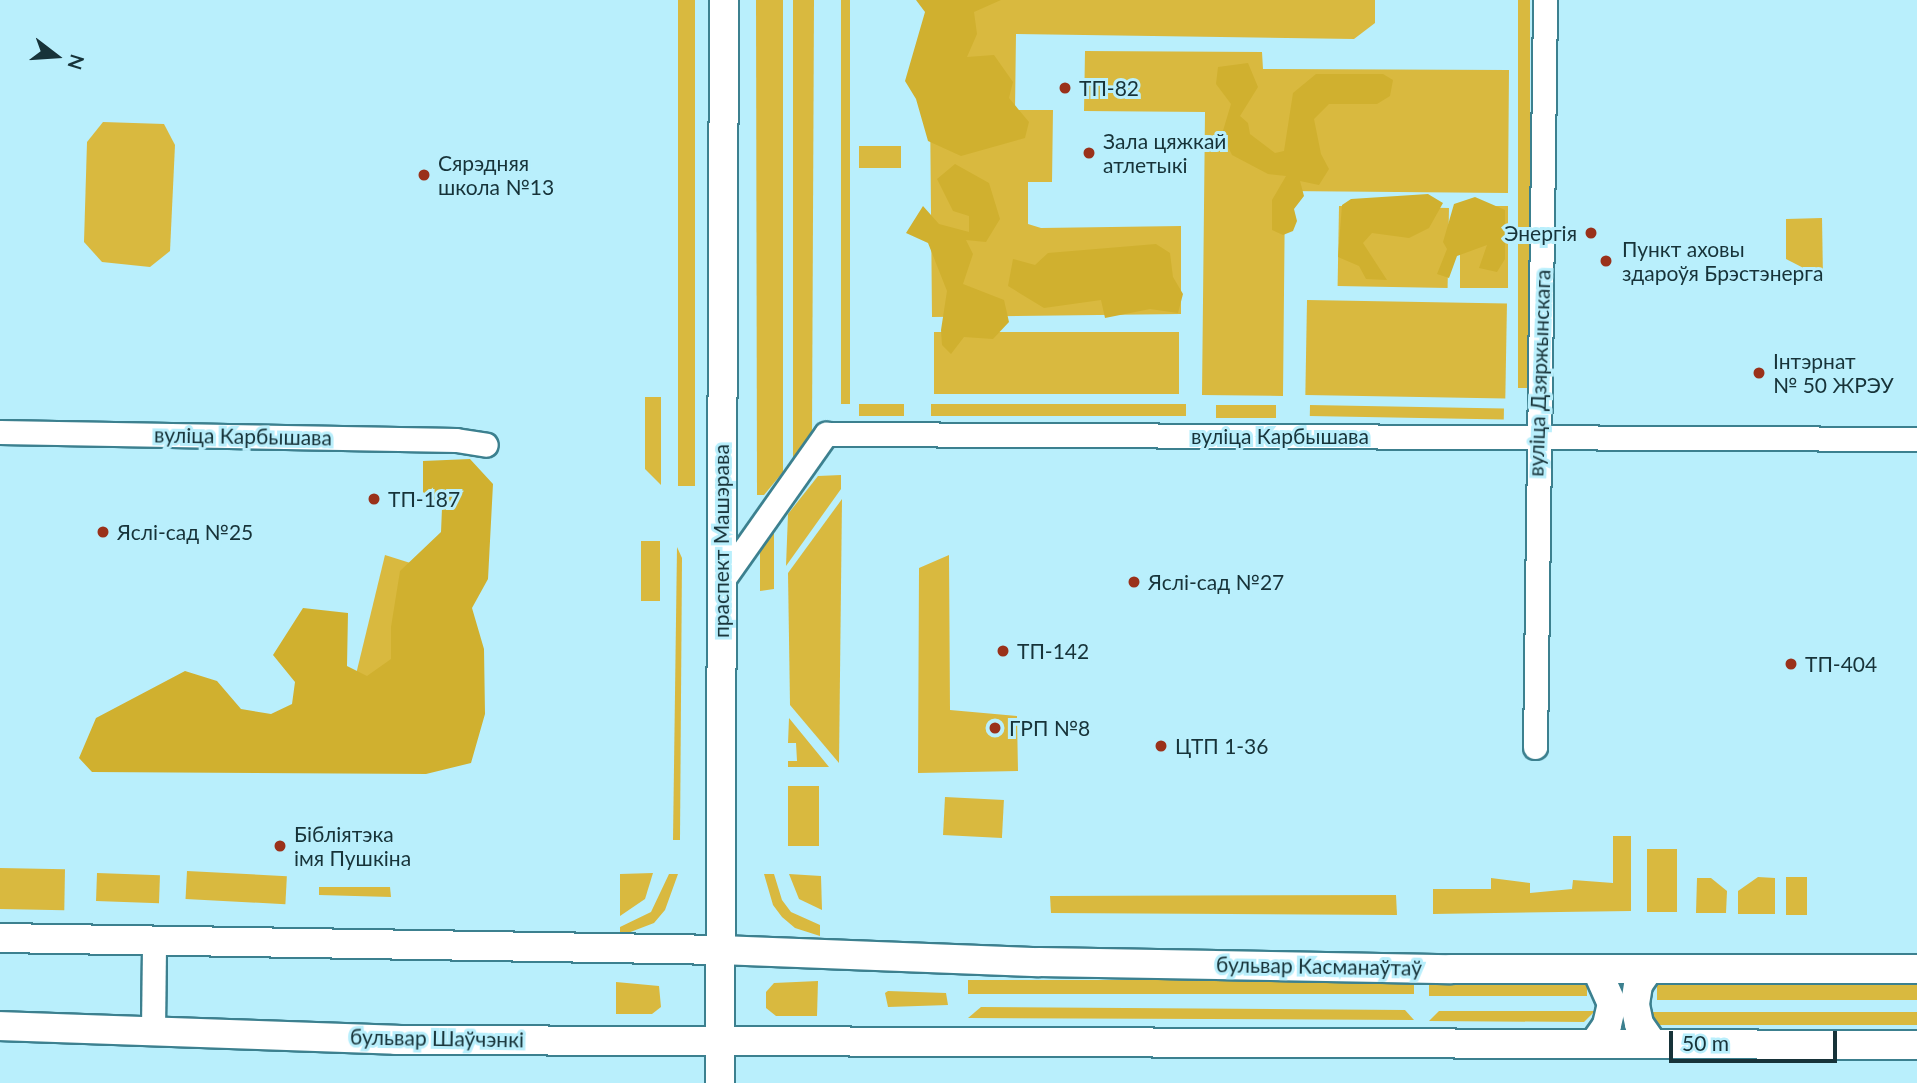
<!DOCTYPE html>
<html>
<head>
<meta charset="utf-8">
<style>
	body { margin:0 }
	#map { position:relative; width:1917px; height:1083px; overflow:hidden; background:#b9effc; font-family:Lato,sans-serif }
	div>[style] { position:absolute }
	.green>* { inset:0; background:#d9b93f; transform-origin:0 0 }
	.forest>* { inset:0; background:#d0b02f }
	.roads { filter:drop-shadow(2px 0 #3c808f) drop-shadow(-2px 0 #3c808f) drop-shadow(0 2px #3c808f) drop-shadow(0 -2px #3c808f) }
	.minor>* { height:23px; margin:-11.5px; padding:0 11.5px; transform-origin:11.5px; border-radius:11.5px; background:#fff }
	.major>* { height:28px; margin:-14px; padding:0 14px; transform-origin:14px; border-radius:14px; background:#fff }
	.dots>* { width:19px; height:19px; translate:-50% -50%; box-sizing:border-box; border:4px solid #b9effc; border-radius:50% }
	span { translate:-50% -50%; white-space:nowrap; text-align:center; line-height:1.15; -webkit-text-stroke:6px #b9effc; paint-order:stroke }
	.poi-label { font-size:21px; color:#173339 }
	.left { translate:0 -50%; text-align:left }
	.right { translate:-100% -50%; text-align:right }
	.street-label { font-size:21px; color:#173339 }
	.north { position:absolute; left:21px; top:21px; width:70px; height:70px; -webkit-text-stroke:5px #b9effc; paint-order:stroke; rotate:107deg; font-size:19px; font-weight:700; line-height:28px; text-align:center; color:#173339 }
	.north::after { content:''; display:block; margin:auto; width:24px; height:32px; background:#173339; clip-path:polygon(50% 0,100% 100%,50% 72%,0 100%) }
	.scale { position:absolute; left:1669px; top:1031px; width:168px; height:32px; box-sizing:border-box; border:4px solid #173339; border-top:0; padding-left:9px; font-size:21px; line-height:24px; white-space:nowrap; color:#173339; -webkit-text-stroke:5px #b9effc; paint-order:stroke }
</style>
</head>
<body>
<div id="map">
	<div class="green">
		<i style="left:678px;top:0;width:17px;height:486px"></i>
		<i style="clip-path:polygon(756px 0,783px 0,783px 472px,764px 495px,757px 495px)"></i>
		<i style="clip-path:polygon(793px 0,814px 0,812px 433px,793px 458px)"></i>
		<i style="left:841px;top:0;width:9px;height:404px"></i>
		<i style="clip-path:polygon(929px 0,1375px 0,1375px 23px,1354px 39px,1016px 34px,1015px 110px,1053px 110px,1052px 182px,1028px 182px,1028px 224px,1041px 228px,1181px 226px,1181px 314px,932px 317px)"></i>
		<i style="left:1518px;top:0;width:12px;height:388px"></i>
		<i style="clip-path:polygon(1085px 51px,1262px 52px,1263px 69px,1509px 70px,1508px 193px,1285px 191px,1283px 396px,1202px 395px,1205px 112px,1084px 111px)"></i>
		<i style="clip-path:polygon(103px 122px,164px 124px,175px 145px,170px 251px,150px 267px,102px 262px,84px 242px,87px 142px)"></i>
		<i style="left:859px;top:146px;width:42px;height:22px"></i>
		<i style="left:1339px;top:206px;width:110px;height:80px;rotate:1deg"></i>
		<i style="left:1460px;top:206px;width:48px;height:82px"></i>
		<i style="clip-path:polygon(1822px 218px,1823px 278px,1786px 259px,1786px 219px)"></i>
		<i style="left:1307px;top:300px;width:200px;height:95px;rotate:1deg"></i>
		<i style="left:1179px;top:332px;width:62px;height:245px;rotate:90deg"></i>
		<i style="clip-path:polygon(645px 397px,661px 397px,661px 485px,645px 469px)"></i>
		<i style="left:859px;top:404px;width:45px;height:12px"></i>
		<i style="left:931px;top:404px;width:255px;height:12px"></i>
		<i style="left:1216px;top:405px;width:60px;height:13px"></i>
		<i style="left:1310px;top:405px;width:194px;height:11px;rotate:1deg"></i>
		<i style="clip-path:polygon(841px 475px,841px 489px,786px 566px,788px 514px,818px 476px)"></i>
		<i style="clip-path:polygon(842px 499px,839px 763px,790px 705px,788px 573px)"></i>
		<i style="clip-path:polygon(774px 513px,774px 589px,760px 591px,760px 544px)"></i>
		<i style="left:660px;top:541px;width:60px;height:19px;rotate:90deg"></i>
		<i style="clip-path:polygon(677px 547px,682px 558px,680px 840px,673px 840px)"></i>
		<i style="clip-path:polygon(385px 555px,442px 573px,438px 698px,350px 699px)"></i>
		<i style="clip-path:polygon(949px 555px,950px 710px,1017px 716px,1018px 771px,918px 773px,919px 568px)"></i>
		<i style="clip-path:polygon(789px 718px,829px 767px,788px 767px,788px 761px,797px 761px,796px 743px,788px 743px)"></i>
		<i style="left:788px;top:786px;width:31px;height:60px"></i>
		<i style="left:945px;top:797px;width:59px;height:38px;rotate:3deg"></i>
		<i style="clip-path:polygon(1613px 836px,1631px 836px,1631px 911px,1433px 914px,1433px 889px,1491px 889px,1491px 878px,1530px 883px,1530px 893px,1572px 889px,1573px 880px,1613px 883px)"></i>
		<i style="left:1647px;top:849px;width:30px;height:63px"></i>
		<i style="left:0;top:868px;width:65px;height:41px;rotate:1deg"></i>
		<i style="left:187px;top:871px;width:100px;height:28px;rotate:3deg"></i>
		<i style="left:97px;top:873px;width:63px;height:28px;rotate:2deg"></i>
		<i style="clip-path:polygon(653px 873px,645px 899px,620px 916px,620px 874px)"></i>
		<i style="clip-path:polygon(669px 874px,678px 874px,665px 910px,654px 923px,620px 936px,620px 927px,651px 912px)"></i>
		<i style="clip-path:polygon(764px 874px,774px 874px,782px 900px,791px 912px,820px 925px,820px 936px,795px 928px,782px 917px,773px 905px)"></i>
		<i style="clip-path:polygon(789px 874px,821px 876px,822px 910px,799px 899px)"></i>
		<i style="clip-path:polygon(1758px 877px,1775px 878px,1775px 914px,1738px 914px,1738px 891px)"></i>
		<i style="left:1786px;top:877px;width:21px;height:38px"></i>
		<i style="clip-path:polygon(1697px 878px,1711px 878px,1727px 891px,1726px 913px,1696px 913px)"></i>
		<i style="clip-path:polygon(319px 887px,390px 887px,391px 897px,319px 895px)"></i>
		<i style="clip-path:polygon(1396px 895px,1397px 915px,1051px 913px,1050px 896px)"></i>
		<i style="left:968px;top:980px;width:446px;height:14px"></i>
		<i style="clip-path:polygon(818px 981px,817px 1016px,776px 1016px,766px 1008px,766px 992px,774px 983px)"></i>
		<i style="clip-path:polygon(616px 982px,659px 986px,661px 1007px,652px 1014px,616px 1014px)"></i>
		<i style="left:1429px;top:983px;width:158px;height:13px"></i>
		<i style="left:1657px;top:984px;width:260px;height:16px"></i>
		<i style="clip-path:polygon(888px 991px,946px 993px,948px 1005px,888px 1007px,885px 993px)"></i>
		<i style="clip-path:polygon(981px 1007px,1405px 1010px,1414px 1020px,968px 1018px)"></i>
		<i style="clip-path:polygon(1439px 1011px,1595px 1011px,1584px 1022px,1429px 1021px)"></i>
		<i style="left:1645px;top:1012px;width:272px;height:13px"></i>
	</div>
	<div class="forest">
		<i style="clip-path:polygon(916px 0,1001px 0,974px 12px,977px 34px,967px 57px,994px 55px,1013px 82px,1009px 98px,1029px 122px,1025px 138px,961px 156px,928px 141px,916px 99px,905px 81px,925px 12px)"></i>
		<i style="clip-path:polygon(1248px 63px,1258px 87px,1240px 116px,1248px 123px,1250px 134px,1275px 153px,1284px 151px,1293px 93px,1316px 74px,1383px 74px,1393px 80px,1390px 96px,1377px 104px,1329px 104px,1314px 119px,1321px 154px,1329px 169px,1319px 185px,1300px 181px,1304px 196px,1294px 209px,1297px 221px,1293px 231px,1283px 235px,1272px 230px,1272px 200px,1286px 176px,1268px 174px,1232px 155px,1222px 134px,1231px 104px,1216px 84px,1218px 67px)"></i>
		<i style="clip-path:polygon(955px 164px,989px 183px,1000px 219px,986px 242px,966px 240px,973px 254px,963px 284px,1004px 300px,1009px 322px,993px 339px,964px 337px,951px 354px,942px 345px,941px 330px,947px 291px,928px 243px,906px 233px,923px 206px,939px 224px,969px 232px,969px 216px,953px 211px,937px 179px)"></i>
		<i style="clip-path:polygon(1428px 194px,1443px 203px,1429px 228px,1409px 238px,1372px 233px,1363px 243px,1387px 280px,1366px 279px,1359px 266px,1338px 257px,1342px 205px,1351px 199px)"></i>
		<i style="clip-path:polygon(1475px 197px,1505px 210px,1505px 259px,1497px 272px,1479px 268px,1487px 245px,1457px 256px,1449px 278px,1437px 274px,1447px 249px,1443px 242px,1454px 204px)"></i>
		<i style="clip-path:polygon(1156px 244px,1170px 253px,1173px 277px,1183px 294px,1178px 313px,1150px 309px,1105px 318px,1101px 300px,1044px 308px,1008px 286px,1013px 259px,1035px 265px,1048px 253px)"></i>
		<i style="clip-path:polygon(470px 459px,493px 484px,488px 579px,472px 608px,484px 649px,485px 714px,471px 763px,426px 774px,92px 772px,79px 758px,96px 718px,185px 671px,217px 681px,241px 709px,271px 714px,292px 704px,295px 682px,273px 655px,303px 608px,348px 613px,347px 666px,367px 676px,391px 659px,391px 627px,400px 571px,441px 532px,442px 508px,423px 492px,423px 461px)"></i>
	</div>
	<div class="roads">
		<div class="minor">
			<i style="left:0;top:432px;width:456px;rotate:1deg"></i>
			<i style="left:456px;top:440px;width:30px;rotate:9deg"></i>
			<i style="left:720px;top:584px;width:184px;rotate:-54.8deg"></i>
			<i style="left:826px;top:434px;width:1091px;rotate:0.26deg"></i>
			<i style="left:1535px;top:747px;width:747px;rotate:-89.23deg"></i>
			<i style="left:153px;top:1029px;width:87px;rotate:-89.3deg"></i>
		</div>
		<div class="major">
			<i style="left:0;top:938px;width:720px;rotate:0.95deg"></i>
			<i style="left:720px;top:950px;width:319px;rotate:2.2deg"></i>
			<i style="left:1039px;top:962px;width:412px;rotate:1deg"></i>
			<i style="left:1451px;top:969px;width:466px"></i>
			<i style="left:1649px;top:969px;width:19px;rotate:125deg"></i>
			<i style="left:1638px;top:985px;width:20px;rotate:99deg"></i>
			<i style="left:1635px;top:1005px;width:19px;rotate:78deg"></i>
			<i style="left:1639px;top:1024px;width:21px;rotate:55deg"></i>
			<i style="left:0;top:1026px;width:396px;rotate:2deg"></i>
			<i style="left:396px;top:1040px;width:1521px;rotate:0.19deg"></i>
			<i style="left:1596px;top:1041px;width:19px;rotate:-55deg"></i>
			<i style="left:1607px;top:1025px;width:22px;rotate:-77deg"></i>
			<i style="left:1612px;top:1004px;width:37px;rotate:-114deg"></i>
			<i style="left:720px;top:1083px;width:1083px;rotate:-89.79deg"></i>
		</div>
	</div>
	<div class="dots">
		<i style="left:1065px;top:88px;background:#9a311a"></i>
		<i style="left:1089px;top:153px;background:#9a311a"></i>
		<i style="left:424px;top:175px;background:#9a311a"></i>
		<i style="left:1591px;top:233px;background:#9a311a"></i>
		<i style="left:1606px;top:261px;background:#9a311a"></i>
		<i style="left:1759px;top:373px;background:#9a311a"></i>
		<i style="left:374px;top:499px;background:#9a311a"></i>
		<i style="left:103px;top:532px;background:#9a311a"></i>
		<i style="left:1134px;top:582px;background:#9a311a"></i>
		<i style="left:1003px;top:651px;background:#9a311a"></i>
		<i style="left:1791px;top:664px;background:#9a311a"></i>
		<i style="left:995px;top:728px;background:#9a311a"></i>
		<i style="left:1161px;top:746px;background:#9a311a"></i>
		<i style="left:280px;top:846px;background:#9a311a"></i>
	</div>
	<div class="poi-label">
		<span class="left" style="left:1079px;top:88px">ТП-82</span>
		<span class="left" style="left:1103px;top:153px">Зала цяжкай<br>атлетыкі</span>
		<span class="left" style="left:438px;top:175px">Сярэдняя<br>школа №13</span>
		<span class="right" style="left:1577px;top:233px">Энергія</span>
		<span class="left" style="left:1622px;top:261px">Пункт аховы<br>здароўя Брэстэнерга</span>
		<span class="left" style="left:1773px;top:373px">Інтэрнат<br>№ 50 ЖРЭУ</span>
		<span class="left" style="left:388px;top:499px">ТП-187</span>
		<span class="left" style="left:117px;top:532px">Яслі-сад №25</span>
		<span class="left" style="left:1148px;top:582px">Яслі-сад №27</span>
		<span class="left" style="left:1017px;top:651px">ТП-142</span>
		<span class="left" style="left:1805px;top:664px">ТП-404</span>
		<span class="left" style="left:1009px;top:728px">ГРП №8</span>
		<span class="left" style="left:1175px;top:746px">ЦТП 1-36</span>
		<span class="left" style="left:294px;top:846px">Бібліятэка<br>імя Пушкіна</span>
	</div>
	<div class="street-label">
		<span style="left:1539px;top:373px;rotate:-88deg">вуліца Дзяржынскага</span>
		<span style="left:243px;top:436px;rotate:1deg">вуліца Карбышава</span>
		<span style="left:1280px;top:436px">вуліца Карбышава</span>
		<span style="left:721px;top:541px;rotate:-90deg">праспект Машэрава</span>
		<span style="left:1319px;top:966px;rotate:1deg">бульвар Касманаўтаў</span>
		<span style="left:437px;top:1038px;rotate:1deg">бульвар Шаўчэнкі</span>
	</div>
	<div class="north">N</div>
	<div class="scale">50 m</div>
</div>
</body>
</html>
